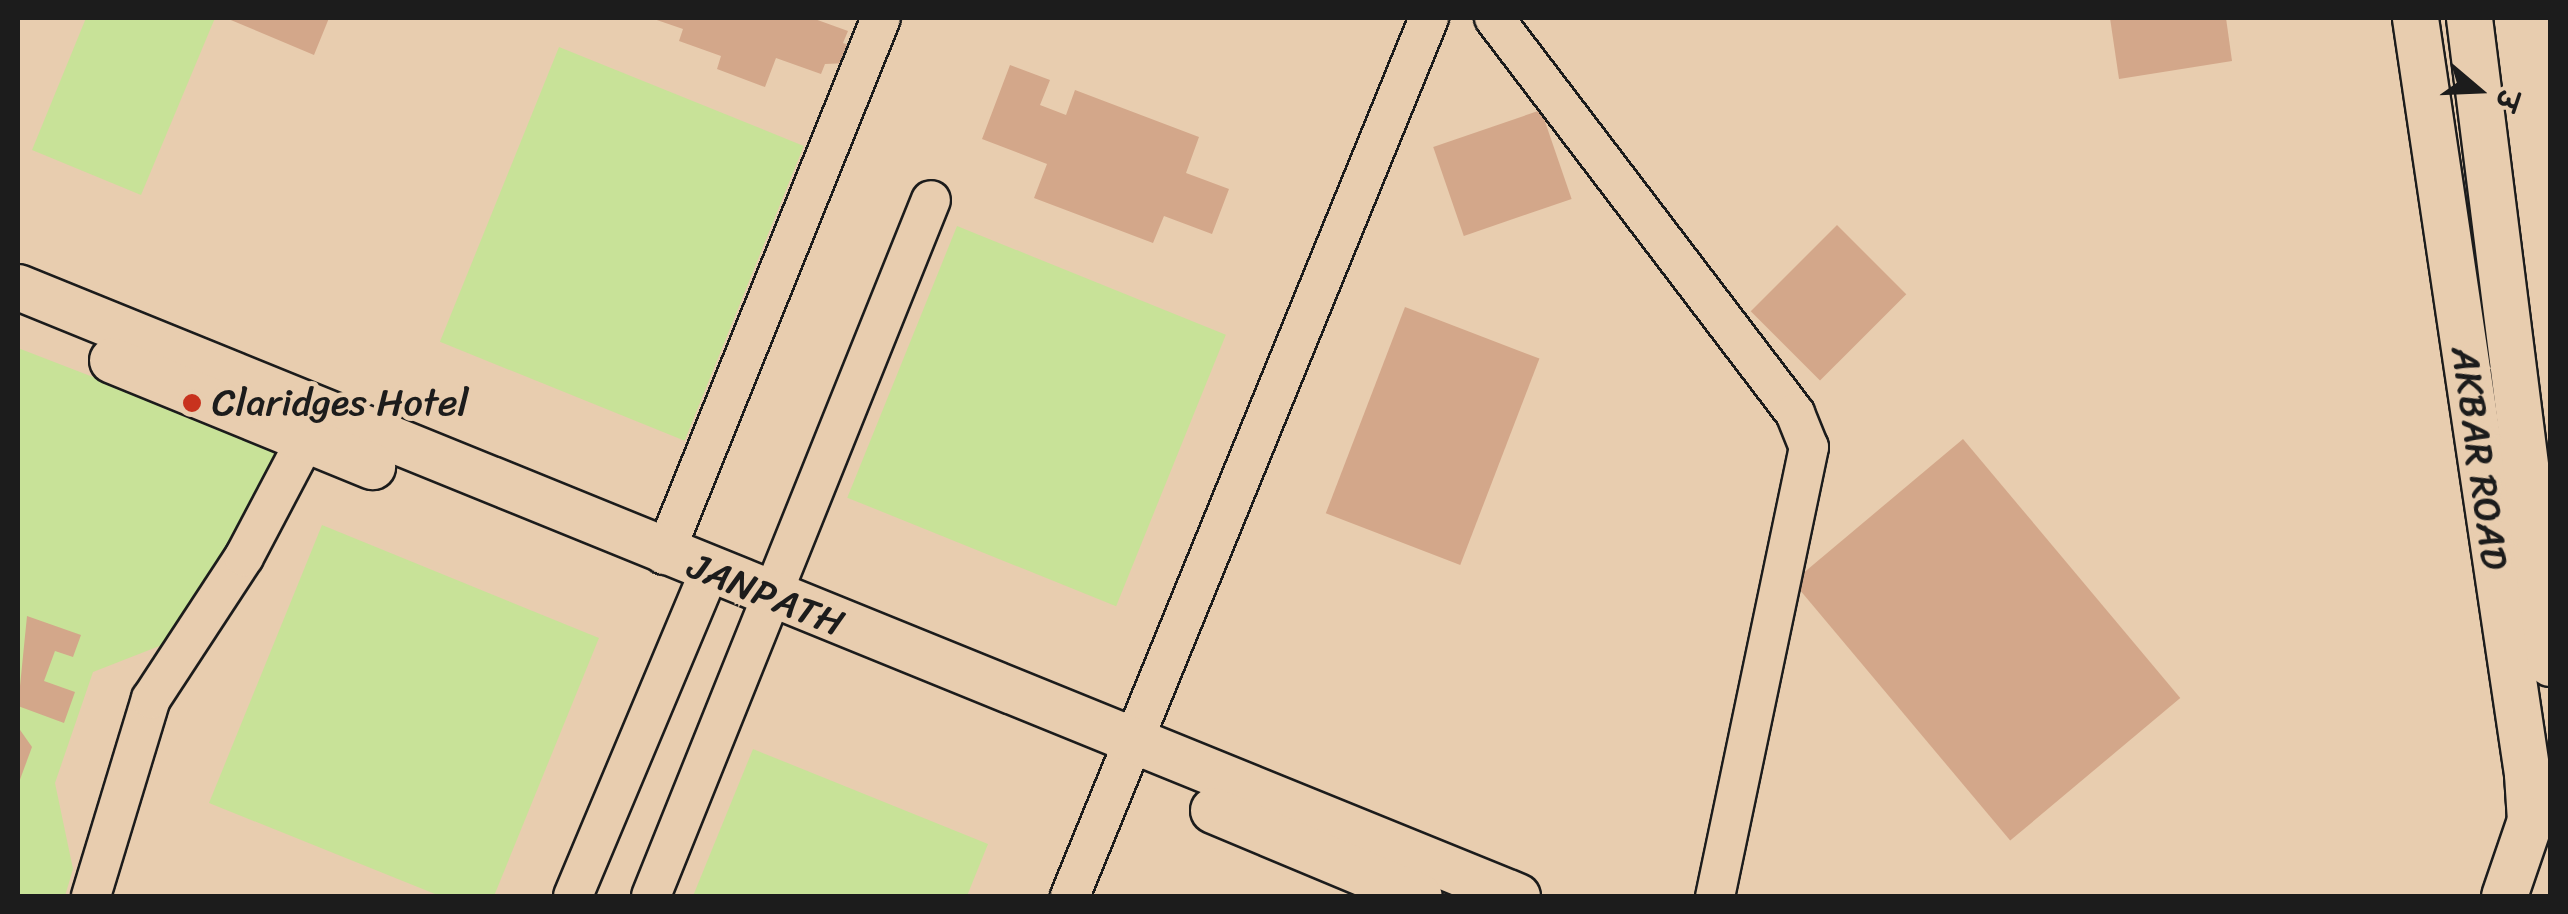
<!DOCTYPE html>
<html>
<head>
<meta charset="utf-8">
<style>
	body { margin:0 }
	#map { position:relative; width:2568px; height:914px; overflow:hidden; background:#e8cdaf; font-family:Sriracha,"Playpen Sans Deva",sans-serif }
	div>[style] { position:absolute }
	.green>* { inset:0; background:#c8e298; transform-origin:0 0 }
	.building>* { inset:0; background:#d3a78a; transform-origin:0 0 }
	.roads { filter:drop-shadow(2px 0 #1c1c1c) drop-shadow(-2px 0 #1c1c1c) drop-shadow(0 2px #1c1c1c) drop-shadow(0 -2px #1c1c1c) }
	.minor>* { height:38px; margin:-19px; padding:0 19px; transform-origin:19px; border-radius:19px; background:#e8cdaf }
	.major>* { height:45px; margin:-22.5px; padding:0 22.5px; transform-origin:22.5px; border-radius:22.5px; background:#e8cdaf }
	.dots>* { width:28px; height:28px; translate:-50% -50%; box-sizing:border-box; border:5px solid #e8cdaf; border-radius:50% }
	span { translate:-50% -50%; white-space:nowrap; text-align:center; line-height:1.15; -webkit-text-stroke:10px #e8cdaf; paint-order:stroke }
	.poi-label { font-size:38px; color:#1c1c1c }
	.left { translate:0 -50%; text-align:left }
	.street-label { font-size:38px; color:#1c1c1c }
	.frame { position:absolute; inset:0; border:20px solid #1c1c1c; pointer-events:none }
	.north { position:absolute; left:2428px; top:40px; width:100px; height:100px; -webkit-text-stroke:8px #e8cdaf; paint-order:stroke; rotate:109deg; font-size:28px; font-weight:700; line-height:40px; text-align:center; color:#1c1c1c }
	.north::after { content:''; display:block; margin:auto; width:35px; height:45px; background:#1c1c1c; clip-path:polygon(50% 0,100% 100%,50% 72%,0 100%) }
</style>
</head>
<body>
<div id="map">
	<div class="green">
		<i style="clip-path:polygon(86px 18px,215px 18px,141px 195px,32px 150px)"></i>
		<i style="left:559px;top:47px;width:264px;height:318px;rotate:22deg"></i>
		<i style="left:957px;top:226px;width:290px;height:293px;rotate:22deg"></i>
		<i style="clip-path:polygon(18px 348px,277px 448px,233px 550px,162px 645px,93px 672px,55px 783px,73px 869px,65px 896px,18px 896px)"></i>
		<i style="clip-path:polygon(322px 525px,599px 638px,494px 896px,440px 896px,209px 803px)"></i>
		<i style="clip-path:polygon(753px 749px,988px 844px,967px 896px,693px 896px)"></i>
	</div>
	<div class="building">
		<i style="clip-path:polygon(226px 18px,329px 18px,314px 55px)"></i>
		<i style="clip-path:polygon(651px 18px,812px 18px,848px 31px,843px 43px,855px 47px,849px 63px,825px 64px,821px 74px,776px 58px,765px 87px,717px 69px,721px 56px,679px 41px,683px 29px)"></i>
		<i style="clip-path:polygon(2110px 18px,2226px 18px,2232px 61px,2119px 79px)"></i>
		<i style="clip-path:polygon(1010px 65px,1050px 80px,1040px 105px,1066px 115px,1075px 90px,1199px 137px,1186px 173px,1229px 189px,1212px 234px,1164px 216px,1153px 243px,1034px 198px,1047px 164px,982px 139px)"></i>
		<i style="left:1541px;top:110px;width:94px;height:114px;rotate:71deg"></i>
		<i style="left:1837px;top:225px;width:98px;height:122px;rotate:45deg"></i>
		<i style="left:1405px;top:307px;width:144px;height:221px;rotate:21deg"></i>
		<i style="left:1963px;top:439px;width:338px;height:222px;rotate:50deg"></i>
		<i style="clip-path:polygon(27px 616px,81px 635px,73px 657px,55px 651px,44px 681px,75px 692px,64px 723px,18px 706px)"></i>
		<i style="clip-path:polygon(18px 727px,32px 747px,18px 785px)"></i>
	</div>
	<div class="roads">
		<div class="minor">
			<i style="left:1494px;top:18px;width:497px;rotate:52.7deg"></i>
			<i style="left:1795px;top:413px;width:37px;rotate:68deg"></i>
			<i style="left:1809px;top:447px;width:459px;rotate:101.8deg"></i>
			<i style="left:664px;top:555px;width:579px;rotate:-68deg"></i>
			<i style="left:91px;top:896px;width:206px;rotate:-73.1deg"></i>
			<i style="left:151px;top:699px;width:170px;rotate:-56.8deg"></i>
			<i style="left:244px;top:557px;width:163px;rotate:-62.2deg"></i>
			<i style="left:573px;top:896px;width:351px;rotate:-67.2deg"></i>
			<i style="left:651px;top:896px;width:750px;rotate:-68.09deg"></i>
			<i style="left:1070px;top:896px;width:949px;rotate:-67.76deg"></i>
		</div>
		<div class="major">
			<i style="left:2415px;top:18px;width:764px;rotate:81.57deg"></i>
			<i style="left:2527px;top:774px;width:46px;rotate:86.3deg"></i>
			<i style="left:2530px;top:820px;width:80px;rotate:108.9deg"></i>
			<i style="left:2469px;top:18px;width:650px;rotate:82.84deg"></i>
			<i style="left:18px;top:287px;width:1618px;rotate:22.11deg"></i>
			<i style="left:112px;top:360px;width:281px;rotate:22.2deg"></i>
			<i style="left:1213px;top:810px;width:223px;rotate:22.7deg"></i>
		</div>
	</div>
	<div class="dots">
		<i style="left:192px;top:403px;background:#c8321e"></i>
	</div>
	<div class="poi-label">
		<span class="left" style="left:212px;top:403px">Claridges Hotel</span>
	</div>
	<div class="street-label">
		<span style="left:2480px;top:458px;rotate:82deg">AKBAR ROAD</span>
		<span style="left:766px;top:595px;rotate:22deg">JANPATH</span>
	</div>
	<div class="frame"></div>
	<div class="north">उ</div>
</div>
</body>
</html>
